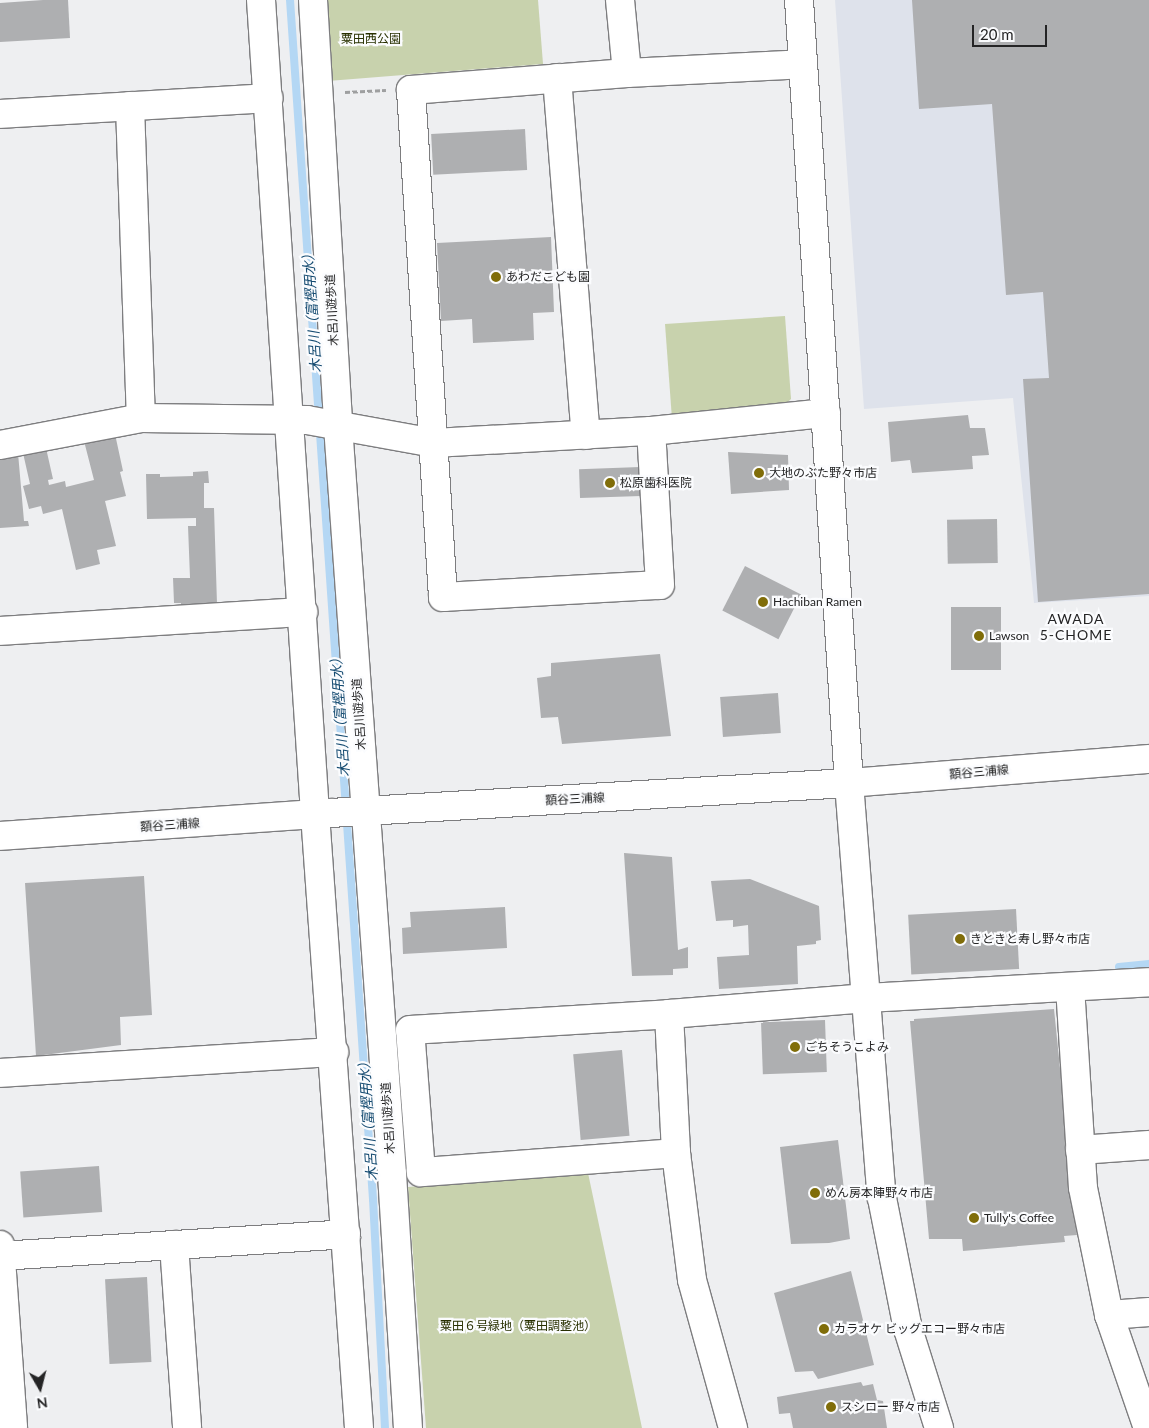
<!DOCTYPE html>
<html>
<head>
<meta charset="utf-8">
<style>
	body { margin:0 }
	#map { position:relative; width:1149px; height:1428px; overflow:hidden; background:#eeeff1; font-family:Lato,"Noto Sans JP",sans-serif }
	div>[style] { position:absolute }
	.built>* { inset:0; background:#dee2eb }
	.green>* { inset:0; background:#c8d2ad }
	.stream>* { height:8px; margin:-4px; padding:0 4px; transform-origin:4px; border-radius:4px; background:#b4d7f4 }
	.building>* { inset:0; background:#aeafb1; transform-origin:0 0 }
	.path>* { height:3px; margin-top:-1.5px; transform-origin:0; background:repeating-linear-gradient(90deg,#9e9fa0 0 5px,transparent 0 7.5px) }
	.roads { filter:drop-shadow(1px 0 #7d7d7f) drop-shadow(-1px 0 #7d7d7f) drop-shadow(0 1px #7d7d7f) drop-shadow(0 -1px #7d7d7f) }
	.street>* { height:28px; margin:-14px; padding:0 14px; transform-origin:14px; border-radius:14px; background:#fff }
	.secondary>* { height:28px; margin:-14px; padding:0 14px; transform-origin:14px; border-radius:14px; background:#fff }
	.dots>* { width:14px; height:14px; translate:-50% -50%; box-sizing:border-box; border:2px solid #fbfcfe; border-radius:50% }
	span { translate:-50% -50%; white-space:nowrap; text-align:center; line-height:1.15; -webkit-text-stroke:4.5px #fbfcfe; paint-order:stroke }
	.park-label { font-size:12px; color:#283001 }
	.poi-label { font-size:12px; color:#242425 }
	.left { translate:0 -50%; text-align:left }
	.street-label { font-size:12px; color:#242425 }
	.water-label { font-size:14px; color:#154b71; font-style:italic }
	.neighbourhood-label { font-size:14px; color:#242425; letter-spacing:1px }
	.north { position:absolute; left:15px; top:1363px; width:50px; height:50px; -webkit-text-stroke:4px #fbfcfe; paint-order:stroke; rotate:172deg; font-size:14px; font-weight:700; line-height:20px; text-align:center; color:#242425 }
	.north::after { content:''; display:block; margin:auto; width:18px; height:22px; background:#242425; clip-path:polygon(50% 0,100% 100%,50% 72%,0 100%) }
	.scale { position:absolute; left:972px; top:25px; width:75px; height:22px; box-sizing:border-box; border:2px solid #242425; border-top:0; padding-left:6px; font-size:15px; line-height:18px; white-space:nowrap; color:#242425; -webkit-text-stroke:4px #fbfcfe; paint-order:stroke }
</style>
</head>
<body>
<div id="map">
	<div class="built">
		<i style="clip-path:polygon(835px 0,1149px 0,1149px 596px,1034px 603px,1013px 398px,864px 409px)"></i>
	</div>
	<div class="green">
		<i style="clip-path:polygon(321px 0,538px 0,543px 64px,328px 81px)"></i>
		<i style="clip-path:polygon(785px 316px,791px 399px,778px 411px,672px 419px,665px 324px)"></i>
		<i style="clip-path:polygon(588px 1173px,642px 1428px,426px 1428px,408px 1187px)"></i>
	</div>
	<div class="stream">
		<i style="left:290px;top:0;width:1202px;rotate:86.04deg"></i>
		<i style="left:373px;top:1199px;width:229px;rotate:87deg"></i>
		<i style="left:1119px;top:967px;width:30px;rotate:-6deg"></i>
	</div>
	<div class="building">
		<i style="clip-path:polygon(43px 0,68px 0,70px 38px,0 42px,0 3px)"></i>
		<i style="clip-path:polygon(912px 0,1149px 0,1149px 594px,1038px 602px,1023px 379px,1049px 378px,1043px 292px,1006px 295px,992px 104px,919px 109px)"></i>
		<i style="left:525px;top:129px;width:41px;height:94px;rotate:87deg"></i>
		<i style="clip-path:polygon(551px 237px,554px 312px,533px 313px,534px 340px,473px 343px,472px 319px,441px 321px,437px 243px)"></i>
		<i style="clip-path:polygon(968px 415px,970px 428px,985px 428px,989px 455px,972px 456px,973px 469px,912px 473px,910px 460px,891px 462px,888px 422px)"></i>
		<i style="clip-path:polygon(115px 434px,123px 471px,120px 472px,126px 496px,105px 501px,116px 546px,97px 550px,100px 564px,76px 570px,62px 509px,43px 514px,41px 506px,29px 509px,23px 486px,30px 484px,23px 453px,46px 448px,53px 479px,48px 480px,49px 485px,65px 481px,66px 487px,94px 480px,84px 441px)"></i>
		<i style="clip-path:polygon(728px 452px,788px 455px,789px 490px,731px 494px)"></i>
		<i style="clip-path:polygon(18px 453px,24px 521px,28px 521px,29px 526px,0 528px,0 455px)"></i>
		<i style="left:640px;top:467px;width:29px;height:61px;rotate:88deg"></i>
		<i style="clip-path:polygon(208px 471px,209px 483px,204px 483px,204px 508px,214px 508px,217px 604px,181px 605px,181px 603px,174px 603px,173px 578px,190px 578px,188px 526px,196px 526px,196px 518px,147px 519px,146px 474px,160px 474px,160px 477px,193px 476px,193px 472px)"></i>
		<i style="left:997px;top:519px;width:44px;height:50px;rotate:89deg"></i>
		<i style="left:745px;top:566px;width:63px;height:50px;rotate:27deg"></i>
		<i style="left:951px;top:607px;width:50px;height:63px"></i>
		<i style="clip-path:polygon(660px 654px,671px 736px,562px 744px,558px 717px,541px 718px,537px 678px,551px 676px,551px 663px)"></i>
		<i style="left:778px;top:693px;width:40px;height:58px;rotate:86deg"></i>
		<i style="clip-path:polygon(624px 853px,672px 857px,678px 950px,688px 947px,688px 968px,673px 969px,673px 975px,632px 976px)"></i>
		<i style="clip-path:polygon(144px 876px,152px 1015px,120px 1017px,121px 1045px,36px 1056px,25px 883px)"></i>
		<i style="clip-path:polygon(750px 879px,819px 906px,821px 940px,816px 941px,816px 944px,797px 946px,798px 984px,719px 989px,717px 957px,749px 955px,748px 925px,733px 927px,733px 920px,716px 921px,711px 881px)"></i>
		<i style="clip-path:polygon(505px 907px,507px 948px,403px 954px,402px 928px,411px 927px,410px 912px)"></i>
		<i style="left:1016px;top:909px;width:60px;height:108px;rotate:87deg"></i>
		<i style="clip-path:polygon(1054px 1009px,1077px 1235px,1064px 1236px,1065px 1242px,963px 1251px,962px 1239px,929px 1239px,910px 1021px,914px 1021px,914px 1019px)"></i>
		<i style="left:825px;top:1020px;width:52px;height:64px;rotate:88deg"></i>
		<i style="left:622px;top:1050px;width:86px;height:49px;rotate:85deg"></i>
		<i style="clip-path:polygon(838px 1140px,850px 1239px,829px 1243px,791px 1244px,780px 1147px)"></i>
		<i style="left:99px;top:1166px;width:46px;height:79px;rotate:86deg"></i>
		<i style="clip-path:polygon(851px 1271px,874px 1365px,818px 1379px,813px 1371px,795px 1372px,774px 1293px)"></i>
		<i style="left:147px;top:1277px;width:85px;height:42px;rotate:87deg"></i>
		<i style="clip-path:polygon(861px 1382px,863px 1386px,873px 1384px,877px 1400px,883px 1401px,887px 1428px,793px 1428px,790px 1413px,779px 1414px,777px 1397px)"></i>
	</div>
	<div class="path">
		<i style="left:345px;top:92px;width:41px;rotate:-2.8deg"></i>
	</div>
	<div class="roads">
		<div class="street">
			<i style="left:261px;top:0;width:816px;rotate:86.2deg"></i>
			<i style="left:315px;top:814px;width:616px;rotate:85.9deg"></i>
			<i style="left:313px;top:0;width:427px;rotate:86.6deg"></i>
			<i style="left:338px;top:426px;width:750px;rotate:85.87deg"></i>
			<i style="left:392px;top:1174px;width:255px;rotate:86.4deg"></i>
			<i style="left:620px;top:0;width:73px;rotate:84.5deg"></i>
			<i style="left:627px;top:73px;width:175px;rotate:-2.9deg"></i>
			<i style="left:627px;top:73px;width:217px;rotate:175.5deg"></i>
			<i style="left:411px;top:90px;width:508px;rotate:86.39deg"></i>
			<i style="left:443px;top:597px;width:217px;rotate:-3.2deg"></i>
			<i style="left:660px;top:585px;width:154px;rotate:-93.3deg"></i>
			<i style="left:557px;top:78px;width:358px;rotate:85.4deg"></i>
			<i style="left:130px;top:106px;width:312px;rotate:88deg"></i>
			<i style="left:0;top:114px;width:269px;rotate:-3.4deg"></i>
			<i style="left:0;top:445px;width:144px;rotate:-10.8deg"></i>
			<i style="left:141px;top:418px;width:166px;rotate:0.7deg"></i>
			<i style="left:307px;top:420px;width:129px;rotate:10.3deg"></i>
			<i style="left:434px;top:443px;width:217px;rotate:-3.2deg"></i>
			<i style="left:651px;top:431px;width:176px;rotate:-5.9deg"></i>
			<i style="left:0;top:631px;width:304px;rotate:-3.6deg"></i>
			<i style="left:1070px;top:987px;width:201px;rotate:86.3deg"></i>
			<i style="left:1083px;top:1188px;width:130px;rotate:78.4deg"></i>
			<i style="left:1109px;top:1315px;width:120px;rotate:71deg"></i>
			<i style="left:669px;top:1014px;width:139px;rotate:87.1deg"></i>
			<i style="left:676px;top:1153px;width:256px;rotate:175.7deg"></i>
			<i style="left:421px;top:1172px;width:142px;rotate:-94.4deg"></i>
			<i style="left:410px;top:1030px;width:259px;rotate:-3.5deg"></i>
			<i style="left:669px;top:1014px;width:199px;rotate:-4.6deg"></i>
			<i style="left:867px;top:998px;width:282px;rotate:-3.2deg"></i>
			<i style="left:0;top:1073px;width:335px;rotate:-3.6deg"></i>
			<i style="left:1080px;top:1150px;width:69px;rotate:-4.1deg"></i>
			<i style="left:676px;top:1153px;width:128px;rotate:82.8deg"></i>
			<i style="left:692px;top:1280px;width:154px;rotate:74.5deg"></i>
			<i style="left:0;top:1245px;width:183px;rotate:85.9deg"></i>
			<i style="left:174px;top:1245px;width:183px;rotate:85.9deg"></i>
			<i style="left:1109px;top:1315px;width:40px;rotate:-4.3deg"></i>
		</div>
		<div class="secondary">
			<i style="left:799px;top:0;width:785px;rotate:86.35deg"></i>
			<i style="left:849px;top:783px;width:416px;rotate:85.5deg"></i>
			<i style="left:882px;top:1198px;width:134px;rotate:78.8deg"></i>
			<i style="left:908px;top:1329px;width:104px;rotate:72.6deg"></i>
			<i style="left:0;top:836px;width:331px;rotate:-4deg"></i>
			<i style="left:330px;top:813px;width:520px;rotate:-3.31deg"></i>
			<i style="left:849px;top:783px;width:301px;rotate:-4.6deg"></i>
			<i style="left:0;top:1256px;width:347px;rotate:-3.6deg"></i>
		</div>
	</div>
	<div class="dots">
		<i style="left:496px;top:277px;background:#806d09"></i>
		<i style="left:759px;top:473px;background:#806d09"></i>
		<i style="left:610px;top:483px;background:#806d09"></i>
		<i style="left:763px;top:602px;background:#806d09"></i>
		<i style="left:979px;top:636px;background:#806d09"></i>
		<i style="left:960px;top:939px;background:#806d09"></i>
		<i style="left:795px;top:1047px;background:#806d09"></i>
		<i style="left:815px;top:1193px;background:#806d09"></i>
		<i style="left:974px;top:1218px;background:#806d09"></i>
		<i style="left:824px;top:1329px;background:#806d09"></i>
		<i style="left:831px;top:1407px;background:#806d09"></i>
	</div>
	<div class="park-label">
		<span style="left:371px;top:39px">粟田西公園</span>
		<span style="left:518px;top:1326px">粟田６号緑地（粟田調整池）</span>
	</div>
	<div class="poi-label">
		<span class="left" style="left:506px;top:277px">あわだこども園</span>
		<span class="left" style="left:769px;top:473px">大地のぶた野々市店</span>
		<span class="left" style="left:620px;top:483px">松原歯科医院</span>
		<span class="left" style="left:773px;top:602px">Hachiban Ramen</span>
		<span class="left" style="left:989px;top:636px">Lawson</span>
		<span class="left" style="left:970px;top:939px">きときと寿し野々市店</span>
		<span class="left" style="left:805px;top:1047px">ごちそうこよみ</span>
		<span class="left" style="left:825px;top:1193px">めん房本陣野々市店</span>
		<span class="left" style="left:984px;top:1218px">Tully's Coffee</span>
		<span class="left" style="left:834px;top:1329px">カラオケ ビッグエコー野々市店</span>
		<span class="left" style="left:841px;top:1407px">スシロー 野々市店</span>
	</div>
	<div class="street-label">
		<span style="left:332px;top:310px;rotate:-93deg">木呂川遊歩道</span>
		<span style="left:359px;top:714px;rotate:-94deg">木呂川遊歩道</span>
		<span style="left:979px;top:772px;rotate:-5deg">額谷三浦線</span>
		<span style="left:575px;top:799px;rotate:-3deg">額谷三浦線</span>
		<span style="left:170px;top:825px;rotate:-4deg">額谷三浦線</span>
		<span style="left:388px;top:1118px;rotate:-94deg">木呂川遊歩道</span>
	</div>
	<div class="water-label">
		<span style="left:312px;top:310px;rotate:-94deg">木呂川（富樫用水）</span>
		<span style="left:340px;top:714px;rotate:-94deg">木呂川（富樫用水）</span>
		<span style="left:368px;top:1118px;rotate:-94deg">木呂川（富樫用水）</span>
	</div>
	<div class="neighbourhood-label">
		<span style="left:1076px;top:627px">AWADA<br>5-CHOME</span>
	</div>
	<div class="north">N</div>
	<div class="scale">20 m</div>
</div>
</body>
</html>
